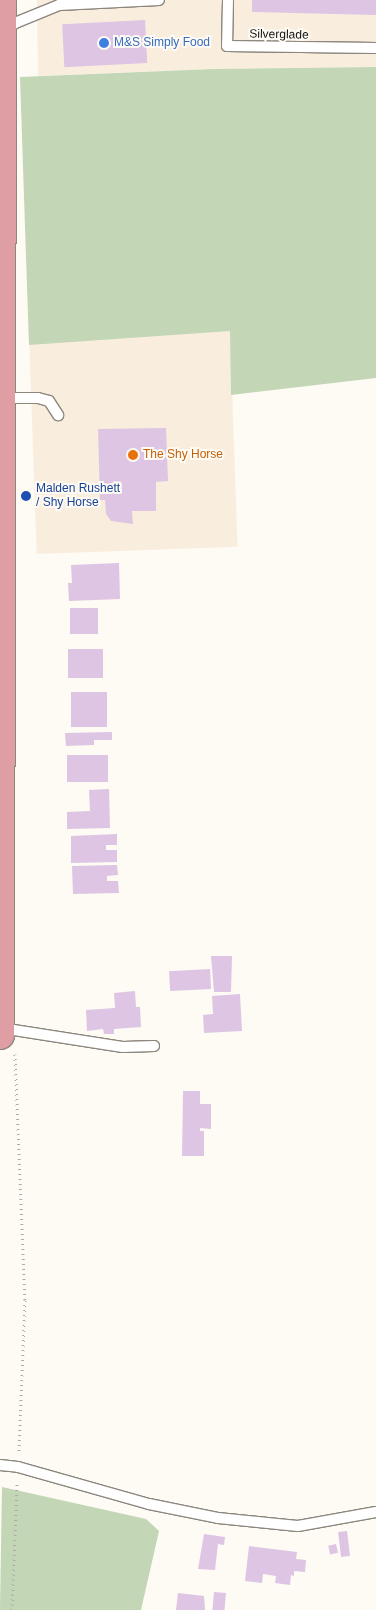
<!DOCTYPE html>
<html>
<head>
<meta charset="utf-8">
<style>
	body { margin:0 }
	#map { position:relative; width:376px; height:1610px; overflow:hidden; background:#fefaf4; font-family:Arial,sans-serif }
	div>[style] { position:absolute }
	.built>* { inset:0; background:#f9eede; transform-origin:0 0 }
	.green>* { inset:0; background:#c3d6b6 }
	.building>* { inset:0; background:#ddc5e3; transform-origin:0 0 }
	.path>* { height:3px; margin-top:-1.5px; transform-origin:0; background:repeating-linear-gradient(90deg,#aeaba6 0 1px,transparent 0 5px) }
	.roads { filter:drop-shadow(1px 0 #8c867d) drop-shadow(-1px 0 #8c867d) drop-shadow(0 1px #8c867d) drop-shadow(0 -1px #8c867d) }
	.service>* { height:10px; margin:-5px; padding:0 5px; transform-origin:5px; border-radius:5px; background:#fff }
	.trunk>* { height:28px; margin:-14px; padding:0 14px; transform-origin:14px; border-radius:14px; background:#df9ea3 }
	.dots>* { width:14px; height:14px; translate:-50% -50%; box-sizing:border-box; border:2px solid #fefaf4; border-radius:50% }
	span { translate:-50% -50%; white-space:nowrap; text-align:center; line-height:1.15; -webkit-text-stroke:4px #fefaf4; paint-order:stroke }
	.street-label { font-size:12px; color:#13110e }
	.shop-label { font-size:12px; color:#366cbe }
	.left { translate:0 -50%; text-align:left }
	.food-label { font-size:12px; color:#c56008 }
	.transit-label { font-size:12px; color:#164399 }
</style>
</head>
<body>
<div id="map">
	<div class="built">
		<i style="clip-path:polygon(37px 0,376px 0,376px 67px,213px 69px,38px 76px)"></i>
		<i style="left:230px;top:331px;width:216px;height:201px;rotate:88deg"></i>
	</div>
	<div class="green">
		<i style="clip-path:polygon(376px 67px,376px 378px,231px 395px,230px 331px,29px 345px,20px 77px,213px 69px)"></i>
		<i style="clip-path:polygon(2px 1487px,146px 1519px,159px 1531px,141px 1610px,0 1610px)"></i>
	</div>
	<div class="building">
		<i style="clip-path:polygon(252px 0,376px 0,376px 15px,252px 12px)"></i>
		<i style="left:145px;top:20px;width:43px;height:83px;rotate:87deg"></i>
		<i style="clip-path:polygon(166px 428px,168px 481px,156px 482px,156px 511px,132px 511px,133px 524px,111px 521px,106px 514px,105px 500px,100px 500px,98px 429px)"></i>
		<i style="clip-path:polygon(119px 563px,120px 599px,69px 601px,68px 583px,72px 583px,71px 565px)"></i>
		<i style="left:70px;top:608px;width:28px;height:26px"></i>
		<i style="left:68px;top:649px;width:35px;height:29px"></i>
		<i style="left:71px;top:692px;width:36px;height:35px"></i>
		<i style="clip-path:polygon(112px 732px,112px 740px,94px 740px,94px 745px,66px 746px,65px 733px)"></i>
		<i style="left:67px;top:755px;width:41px;height:27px"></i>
		<i style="clip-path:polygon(109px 789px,110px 828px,67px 829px,67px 812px,90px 811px,89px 790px)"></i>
		<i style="clip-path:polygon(117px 834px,117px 845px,106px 845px,106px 850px,117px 850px,117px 862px,71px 863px,71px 836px)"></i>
		<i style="clip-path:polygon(117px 865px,118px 875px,107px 876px,107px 881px,118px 881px,119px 893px,73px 894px,72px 866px)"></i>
		<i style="clip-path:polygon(211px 956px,232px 956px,231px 992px,214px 992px)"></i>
		<i style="left:210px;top:969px;width:20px;height:41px;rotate:87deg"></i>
		<i style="clip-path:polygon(135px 991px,136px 1007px,140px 1007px,141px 1027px,114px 1029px,114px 1034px,104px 1034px,103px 1029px,87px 1031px,86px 1010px,115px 1008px,114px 993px)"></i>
		<i style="clip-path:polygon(240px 994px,242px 1031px,204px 1033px,203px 1015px,213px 1014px,212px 996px)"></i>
		<i style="clip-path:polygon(183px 1091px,200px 1091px,200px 1104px,211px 1104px,211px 1129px,200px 1128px,200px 1131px,204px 1131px,204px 1156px,182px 1156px)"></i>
		<i style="left:347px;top:1531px;width:25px;height:9px;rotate:83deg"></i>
		<i style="clip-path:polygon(204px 1534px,225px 1537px,224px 1545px,218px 1544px,215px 1570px,198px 1569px)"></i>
		<i style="left:336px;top:1544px;width:9px;height:8px;rotate:77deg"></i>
		<i style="clip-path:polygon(249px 1546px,297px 1552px,296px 1559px,306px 1560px,305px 1572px,294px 1571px,294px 1576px,291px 1575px,290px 1585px,275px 1583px,276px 1576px,263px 1574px,262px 1583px,245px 1581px)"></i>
		<i style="left:214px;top:1592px;width:12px;height:18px;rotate:5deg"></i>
		<i style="clip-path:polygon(178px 1593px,204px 1596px,205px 1610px,176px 1610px)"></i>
	</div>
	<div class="path">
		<i style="left:15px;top:1054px;width:246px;rotate:87.7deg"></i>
		<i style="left:25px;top:1300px;width:152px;rotate:92.3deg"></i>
		<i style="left:12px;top:1610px;width:127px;rotate:-87.7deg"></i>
	</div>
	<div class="roads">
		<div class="service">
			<i style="left:228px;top:0;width:46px;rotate:91.2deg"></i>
			<i style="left:227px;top:46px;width:149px;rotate:0.8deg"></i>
			<i style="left:6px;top:30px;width:11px;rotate:-38deg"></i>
			<i style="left:15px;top:23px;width:48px;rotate:-22.2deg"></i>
			<i style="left:59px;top:5px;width:100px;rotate:-2.9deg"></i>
			<i style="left:3px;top:398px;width:35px"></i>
			<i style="left:38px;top:398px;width:11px;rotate:15deg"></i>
			<i style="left:49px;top:401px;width:17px;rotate:57deg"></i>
			<i style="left:1px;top:1028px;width:123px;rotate:8.9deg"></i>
			<i style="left:123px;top:1047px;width:31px;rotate:-2deg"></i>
			<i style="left:0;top:1465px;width:18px;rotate:6deg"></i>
			<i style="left:18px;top:1467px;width:136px;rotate:15.8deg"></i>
			<i style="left:149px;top:1504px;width:70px;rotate:11.5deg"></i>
			<i style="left:218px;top:1518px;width:80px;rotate:5.7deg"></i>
			<i style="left:298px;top:1526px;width:79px;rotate:-10.2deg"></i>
		</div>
		<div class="trunk">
			<i style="left:0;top:1035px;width:1035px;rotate:-89.89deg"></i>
		</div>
	</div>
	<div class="dots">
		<i style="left:104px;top:43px;background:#3f7fe0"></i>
		<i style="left:133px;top:455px;background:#e8710a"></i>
		<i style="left:26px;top:496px;background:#1a4fb4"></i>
	</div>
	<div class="street-label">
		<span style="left:279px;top:35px;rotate:1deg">Silverglade</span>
	</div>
	<div class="shop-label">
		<span class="left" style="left:114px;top:43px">M&amp;S Simply Food</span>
	</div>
	<div class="food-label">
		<span class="left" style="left:143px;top:455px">The Shy Horse</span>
	</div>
	<div class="transit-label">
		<span class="left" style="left:36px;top:496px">Malden Rushett<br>/ Shy Horse</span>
	</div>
</div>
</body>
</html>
